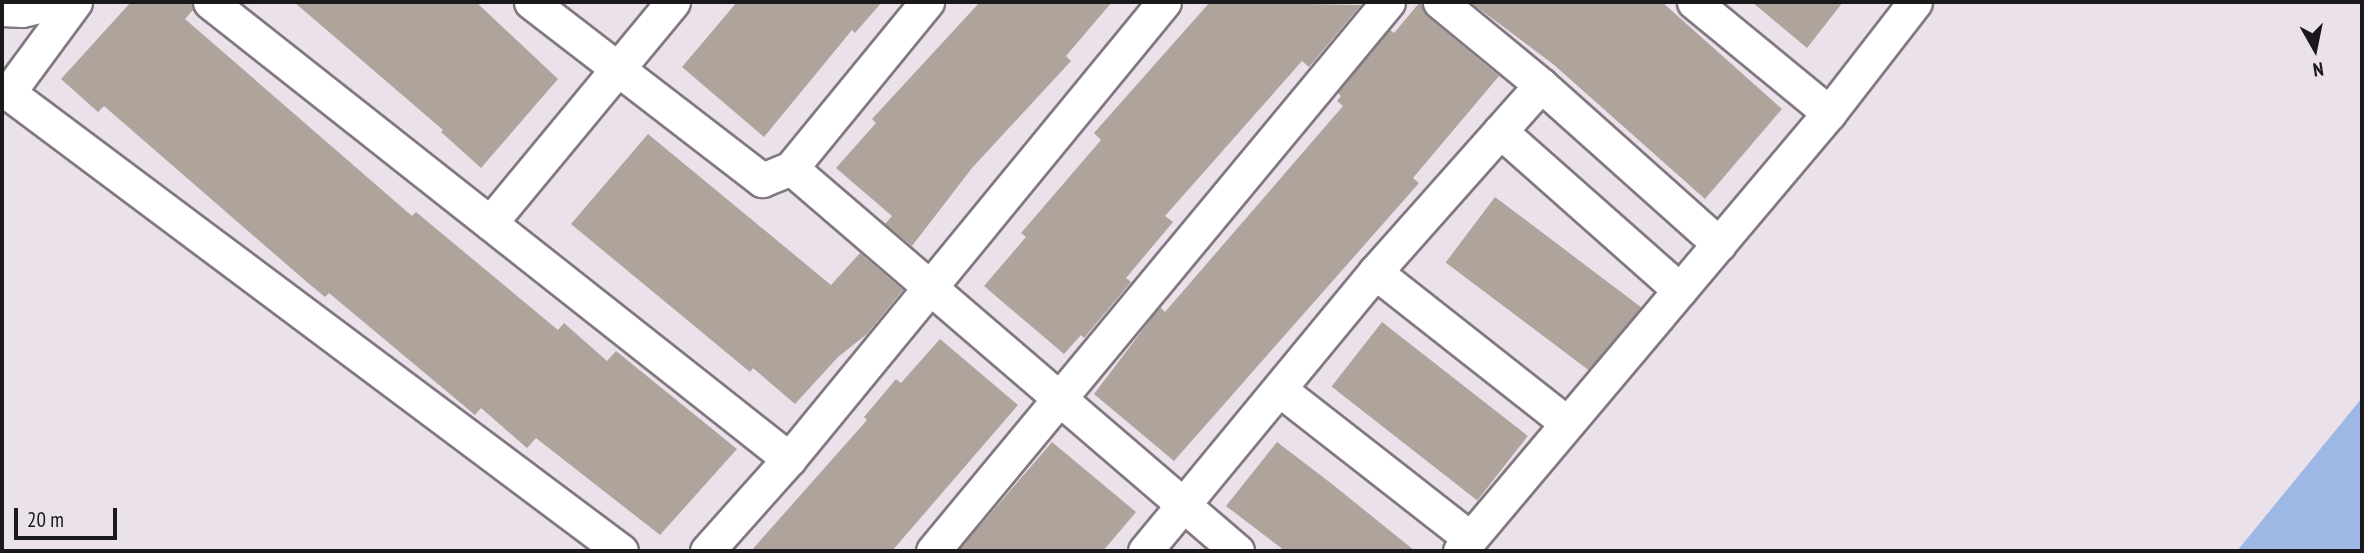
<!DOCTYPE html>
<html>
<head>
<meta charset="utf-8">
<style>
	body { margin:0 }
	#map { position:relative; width:2364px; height:553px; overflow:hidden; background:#ebe1eb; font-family:"PT Sans Narrow",sans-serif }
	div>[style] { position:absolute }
	.water>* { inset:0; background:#9db8e5 }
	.building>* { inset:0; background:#afa49c; transform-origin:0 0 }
	.roads { filter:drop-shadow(2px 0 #827881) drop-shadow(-2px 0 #827881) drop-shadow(0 2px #827881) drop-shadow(0 -2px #827881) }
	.street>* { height:33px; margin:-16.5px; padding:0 16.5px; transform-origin:16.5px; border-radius:16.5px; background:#fff }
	span { translate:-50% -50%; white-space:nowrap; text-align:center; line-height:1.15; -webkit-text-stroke:5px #ebe1eb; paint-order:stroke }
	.frame { position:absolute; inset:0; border:4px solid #1b181b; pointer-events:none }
	.north { position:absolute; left:2280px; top:14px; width:70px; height:70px; -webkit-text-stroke:5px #ebe1eb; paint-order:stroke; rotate:171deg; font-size:19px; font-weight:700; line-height:28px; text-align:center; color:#1b181b }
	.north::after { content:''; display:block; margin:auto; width:24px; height:32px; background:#1b181b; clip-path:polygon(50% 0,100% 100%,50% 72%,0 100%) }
	.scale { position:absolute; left:14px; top:508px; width:103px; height:32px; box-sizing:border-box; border:4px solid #1b181b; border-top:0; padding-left:9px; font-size:21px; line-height:24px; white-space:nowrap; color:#1b181b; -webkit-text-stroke:5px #ebe1eb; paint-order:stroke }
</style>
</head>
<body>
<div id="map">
	<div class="water">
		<i style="clip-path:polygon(2362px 398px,2362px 551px,2237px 551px)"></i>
	</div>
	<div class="building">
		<i style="clip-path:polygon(131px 2px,191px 2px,193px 10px,185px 19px,412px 216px,416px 212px,558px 330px,564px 323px,607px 361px,616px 351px,737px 449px,660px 535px,536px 438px,527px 448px,481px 408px,475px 415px,329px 293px,325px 297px,308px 283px,104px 106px,98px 112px,61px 79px)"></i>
		<i style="clip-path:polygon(294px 2px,476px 2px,558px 79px,481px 168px,441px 132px,443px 130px)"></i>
		<i style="clip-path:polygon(737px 2px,882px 2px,855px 33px,852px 30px,764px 137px,682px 67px)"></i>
		<i style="clip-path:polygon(980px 2px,1112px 2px,1066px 56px,1071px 61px,972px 168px,912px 246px,885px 224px,892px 216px,836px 168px,876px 123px,872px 119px)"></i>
		<i style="clip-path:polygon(1210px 2px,1361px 5px,1309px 67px,1302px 61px,1165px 216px,1173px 222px,1126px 278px,1131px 282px,1084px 338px,1081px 335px,1064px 354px,984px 286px,1026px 237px,1021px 233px,1101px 140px,1094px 133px)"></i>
		<i style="clip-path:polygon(1420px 2px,1428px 17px,1499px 76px,1413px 178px,1419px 183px,1174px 461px,1094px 394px,1160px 307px,1165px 312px,1343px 106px,1337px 101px,1341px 96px,1338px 93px,1390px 30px,1394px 33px)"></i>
		<i style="clip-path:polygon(1470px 2px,1662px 2px,1782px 109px,1705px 199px,1553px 64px)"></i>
		<i style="clip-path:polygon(1752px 2px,1843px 2px,1807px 48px)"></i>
		<i style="clip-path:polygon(648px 134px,831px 285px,860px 253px,903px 290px,867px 334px,838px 357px,795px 404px,753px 368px,750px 372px,571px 224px)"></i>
		<i style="left:1495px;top:197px;width:183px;height:82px;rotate:37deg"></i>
		<i style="left:1382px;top:322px;width:185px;height:82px;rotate:38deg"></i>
		<i style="clip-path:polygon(940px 339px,1018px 405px,892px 551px,751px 551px,867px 420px,864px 417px,896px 379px,901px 383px)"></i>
		<i style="clip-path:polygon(1052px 442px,1136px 512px,1103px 551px,958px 551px)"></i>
		<i style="clip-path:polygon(1277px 442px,1332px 484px,1415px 551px,1285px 551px,1226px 506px)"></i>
	</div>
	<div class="roads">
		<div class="street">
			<i style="left:210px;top:2px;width:738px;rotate:38.28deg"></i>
			<i style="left:789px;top:459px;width:591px;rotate:-50.63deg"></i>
			<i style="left:531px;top:2px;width:292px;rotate:37.6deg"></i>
			<i style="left:762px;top:180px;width:31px;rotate:-22deg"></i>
			<i style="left:791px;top:168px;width:215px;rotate:-50.7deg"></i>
			<i style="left:1694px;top:2px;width:175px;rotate:39.4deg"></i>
			<i style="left:2px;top:9px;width:20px;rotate:3deg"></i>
			<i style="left:22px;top:10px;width:35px;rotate:-13deg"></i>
			<i style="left:1541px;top:85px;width:239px;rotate:41.8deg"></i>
			<i style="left:2px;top:88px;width:773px;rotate:36.8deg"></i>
			<i style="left:8px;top:93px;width:113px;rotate:-53.6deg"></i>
			<i style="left:1500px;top:131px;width:240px;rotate:41.5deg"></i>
			<i style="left:791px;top:168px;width:588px;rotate:40.65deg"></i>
			<i style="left:490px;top:223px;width:287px;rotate:-50.4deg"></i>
			<i style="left:1375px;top:272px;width:244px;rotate:38.2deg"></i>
			<i style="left:1279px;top:389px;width:242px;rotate:38deg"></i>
			<i style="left:707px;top:551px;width:123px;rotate:-48.3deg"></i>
			<i style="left:933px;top:551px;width:713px;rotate:-50.35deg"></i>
			<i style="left:1145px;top:551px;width:362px;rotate:-50.5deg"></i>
			<i style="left:1375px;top:272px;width:250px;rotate:-48.4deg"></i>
			<i style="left:1541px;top:85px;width:131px;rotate:-140.6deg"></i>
			<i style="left:1460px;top:551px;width:573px;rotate:-49.89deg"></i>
			<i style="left:1829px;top:113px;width:140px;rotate:-52.2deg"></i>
		</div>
	</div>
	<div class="frame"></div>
	<div class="north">N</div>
	<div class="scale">20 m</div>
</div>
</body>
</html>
